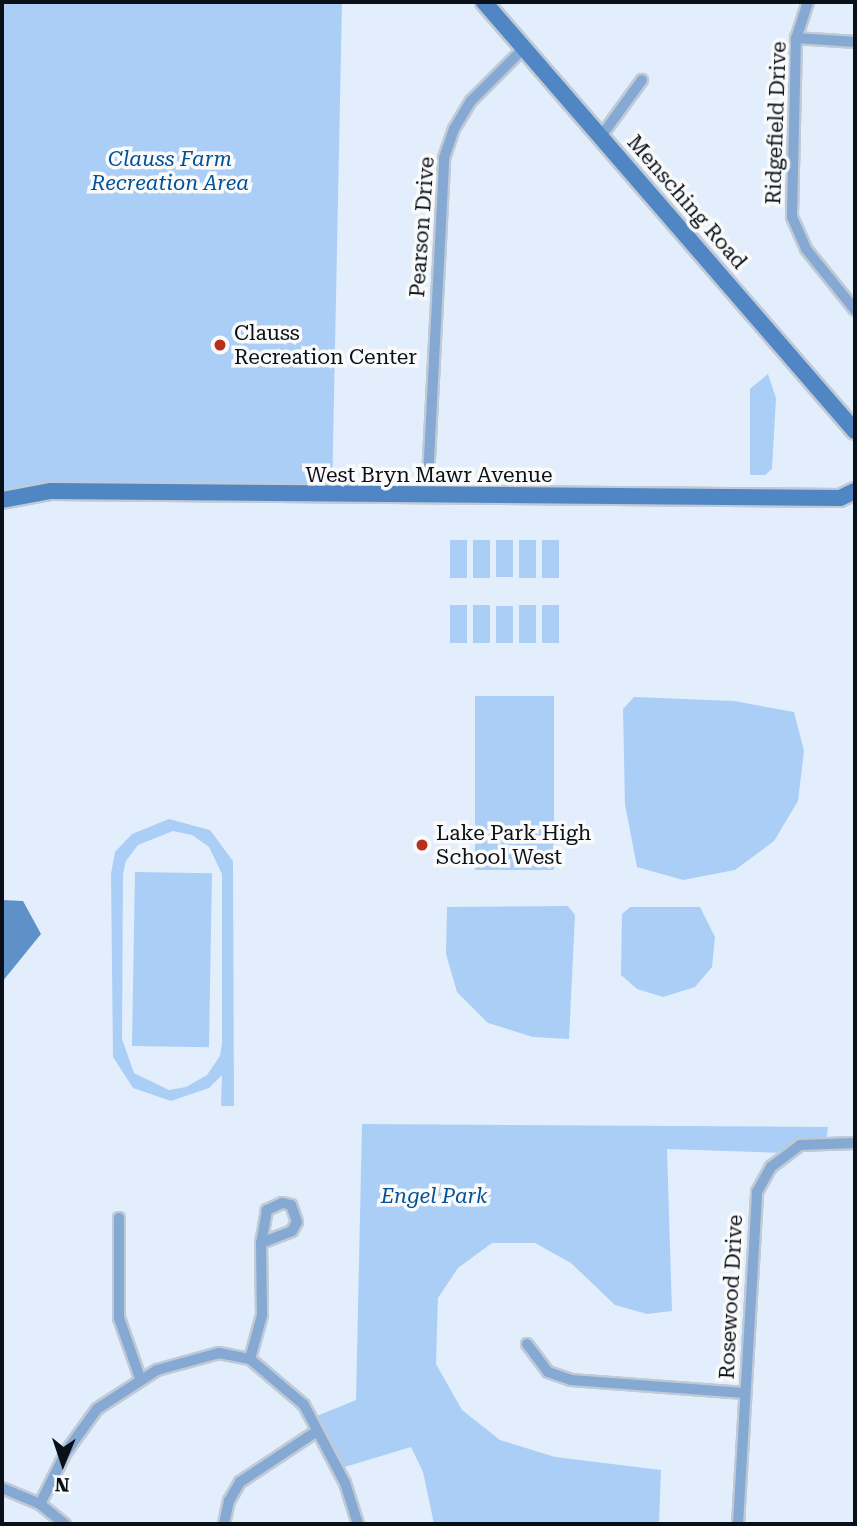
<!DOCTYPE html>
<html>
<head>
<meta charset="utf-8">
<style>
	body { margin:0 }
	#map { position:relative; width:857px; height:1526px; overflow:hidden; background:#e3eefc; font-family:"Roboto Serif",serif }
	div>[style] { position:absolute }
	.green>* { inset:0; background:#aacef6; transform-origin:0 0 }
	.water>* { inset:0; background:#5f91c9 }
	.roads { filter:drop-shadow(2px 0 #c0cad7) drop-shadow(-2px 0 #c0cad7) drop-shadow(0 2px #c0cad7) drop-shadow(0 -2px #c0cad7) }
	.street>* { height:10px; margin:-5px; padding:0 5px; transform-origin:5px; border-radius:5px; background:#85a9d2 }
	.secondary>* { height:16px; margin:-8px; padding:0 8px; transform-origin:8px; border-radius:8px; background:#5086c3 }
	.dots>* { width:19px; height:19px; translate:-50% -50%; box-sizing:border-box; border:4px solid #fafafa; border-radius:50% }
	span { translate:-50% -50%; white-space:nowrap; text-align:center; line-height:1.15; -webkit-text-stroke:7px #fafafa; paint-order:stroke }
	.street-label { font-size:21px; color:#091017 }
	.park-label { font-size:21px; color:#005196; font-style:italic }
	.poi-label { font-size:21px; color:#091017 }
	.left { translate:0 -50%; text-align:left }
	.frame { position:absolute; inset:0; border:4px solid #091017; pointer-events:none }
	.north { position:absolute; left:28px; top:1428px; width:70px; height:70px; -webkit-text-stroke:5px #fafafa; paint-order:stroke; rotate:182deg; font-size:19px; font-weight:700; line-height:28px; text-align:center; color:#091017 }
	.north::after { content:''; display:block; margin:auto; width:24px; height:32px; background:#091017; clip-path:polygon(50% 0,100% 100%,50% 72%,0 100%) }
</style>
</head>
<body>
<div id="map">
	<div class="green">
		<i style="clip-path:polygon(2px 2px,342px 2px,332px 495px,51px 491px,2px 500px)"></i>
		<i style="clip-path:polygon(768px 374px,776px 398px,772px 469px,765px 475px,750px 475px,750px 389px)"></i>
		<i style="left:450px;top:540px;width:17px;height:38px"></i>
		<i style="left:473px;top:540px;width:17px;height:38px"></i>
		<i style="left:496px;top:540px;width:17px;height:37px"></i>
		<i style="left:519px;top:540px;width:17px;height:38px"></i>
		<i style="left:542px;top:540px;width:17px;height:38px"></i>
		<i style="left:450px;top:605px;width:17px;height:38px"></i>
		<i style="left:473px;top:605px;width:17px;height:38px"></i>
		<i style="left:519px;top:605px;width:17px;height:38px"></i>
		<i style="left:542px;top:605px;width:17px;height:38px"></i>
		<i style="left:496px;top:606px;width:17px;height:37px"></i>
		<i style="left:475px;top:696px;width:79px;height:174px"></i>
		<i style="clip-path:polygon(634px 697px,734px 701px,794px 712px,804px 751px,798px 801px,774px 841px,735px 870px,683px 880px,637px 867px,625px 804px,623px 709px)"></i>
		<i style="clip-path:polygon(evenodd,169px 819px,210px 830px,233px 861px,234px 1106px,221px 1106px,222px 1075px,209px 1088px,171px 1101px,133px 1088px,113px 1057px,111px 874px,115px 852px,132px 834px,169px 819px,173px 831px,192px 835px,209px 847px,222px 874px,222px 1043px,220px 1056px,207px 1075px,186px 1087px,169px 1090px,134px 1073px,122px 1039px,123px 874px,126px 861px,138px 845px,173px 831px)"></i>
		<i style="left:135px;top:872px;width:77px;height:174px;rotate:1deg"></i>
		<i style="clip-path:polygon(568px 906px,575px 915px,569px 1039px,533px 1037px,488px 1023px,457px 992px,446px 954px,447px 907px)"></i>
		<i style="clip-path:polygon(630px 907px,700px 907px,715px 937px,712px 967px,695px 987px,663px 997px,637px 989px,621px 975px,622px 914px)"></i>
		<i style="clip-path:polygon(362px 1124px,828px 1127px,826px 1142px,785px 1153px,667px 1149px,672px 1311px,647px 1314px,615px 1305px,571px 1263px,535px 1243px,492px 1243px,458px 1268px,438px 1298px,436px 1364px,462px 1410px,500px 1440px,555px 1457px,661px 1470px,659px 1524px,434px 1524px,423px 1472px,411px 1447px,338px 1469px,312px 1418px,356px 1400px)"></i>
	</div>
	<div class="water">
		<i style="clip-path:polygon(2px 900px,23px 901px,41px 934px,2px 982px)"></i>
	</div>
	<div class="roads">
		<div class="street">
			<i style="left:808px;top:2px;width:38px;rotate:108deg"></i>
			<i style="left:796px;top:38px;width:179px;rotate:91.3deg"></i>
			<i style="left:792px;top:217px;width:35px;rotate:66deg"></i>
			<i style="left:806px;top:249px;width:78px;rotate:51.2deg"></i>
			<i style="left:796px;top:38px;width:59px;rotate:3.9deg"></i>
			<i style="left:602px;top:135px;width:68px;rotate:-54deg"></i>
			<i style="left:428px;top:479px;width:321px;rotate:-87.1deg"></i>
			<i style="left:444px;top:158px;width:31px;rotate:-71deg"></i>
			<i style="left:454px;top:129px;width:33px;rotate:-59deg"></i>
			<i style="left:471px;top:101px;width:75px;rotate:-45deg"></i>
			<i style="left:119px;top:1218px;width:100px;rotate:90deg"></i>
			<i style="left:119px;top:1318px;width:64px;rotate:70.7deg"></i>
			<i style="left:527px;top:1344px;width:35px;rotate:53deg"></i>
			<i style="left:548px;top:1372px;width:24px;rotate:19deg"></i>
			<i style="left:571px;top:1380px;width:174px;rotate:4.3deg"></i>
			<i style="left:250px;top:1359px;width:46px;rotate:-74.7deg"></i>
			<i style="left:262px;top:1315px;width:72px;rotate:-90.8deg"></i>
			<i style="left:261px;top:1243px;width:33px;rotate:-21deg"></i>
			<i style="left:292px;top:1231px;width:10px;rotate:-61deg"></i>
			<i style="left:297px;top:1222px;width:18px;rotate:-109deg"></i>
			<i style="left:291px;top:1205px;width:9px;rotate:-167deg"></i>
			<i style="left:282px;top:1203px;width:17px;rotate:155deg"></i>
			<i style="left:267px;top:1210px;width:34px;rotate:100deg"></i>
			<i style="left:2px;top:1488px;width:41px;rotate:22.8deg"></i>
			<i style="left:40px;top:1504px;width:32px;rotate:39deg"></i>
			<i style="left:40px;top:1504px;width:58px;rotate:-63.4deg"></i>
			<i style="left:66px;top:1452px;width:53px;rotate:-54.2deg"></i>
			<i style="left:97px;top:1409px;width:72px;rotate:-33deg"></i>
			<i style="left:157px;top:1370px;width:64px;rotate:-15.3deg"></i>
			<i style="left:219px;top:1353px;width:32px;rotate:11deg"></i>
			<i style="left:250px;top:1359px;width:71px;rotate:40.4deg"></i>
			<i style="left:304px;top:1405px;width:88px;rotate:62.3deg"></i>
			<i style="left:345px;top:1483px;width:43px;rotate:72.4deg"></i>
			<i style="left:224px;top:1524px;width:24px;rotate:-78deg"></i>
			<i style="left:229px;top:1501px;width:22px;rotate:-60deg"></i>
			<i style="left:240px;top:1482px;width:92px;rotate:-33.5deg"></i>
			<i style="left:738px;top:1524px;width:333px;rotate:-86.7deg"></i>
			<i style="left:757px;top:1192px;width:29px;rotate:-61deg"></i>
			<i style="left:771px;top:1167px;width:36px;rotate:-37deg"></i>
			<i style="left:800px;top:1145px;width:55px;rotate:-2.1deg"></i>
		</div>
		<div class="secondary">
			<i style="left:484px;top:2px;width:567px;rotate:49.15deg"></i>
			<i style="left:2px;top:500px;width:50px;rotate:-10.4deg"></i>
			<i style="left:51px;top:491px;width:789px;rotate:0.51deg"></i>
			<i style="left:840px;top:498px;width:17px;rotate:-25deg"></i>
		</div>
	</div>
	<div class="dots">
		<i style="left:220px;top:345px;background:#bb2e1c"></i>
		<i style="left:422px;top:845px;background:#bb2e1c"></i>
	</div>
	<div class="street-label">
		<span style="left:776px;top:123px;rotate:-88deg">Ridgefield Drive</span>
		<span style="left:687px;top:202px;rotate:49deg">Mensching Road</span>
		<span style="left:422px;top:227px;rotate:-86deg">Pearson Drive</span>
		<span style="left:429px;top:475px">West Bryn Mawr Avenue</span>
		<span style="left:731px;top:1297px;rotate:-87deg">Rosewood Drive</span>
	</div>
	<div class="park-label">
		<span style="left:170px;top:171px">Clauss Farm<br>Recreation Area</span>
		<span style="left:434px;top:1196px">Engel Park</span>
	</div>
	<div class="poi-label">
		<span class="left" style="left:234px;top:345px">Clauss<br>Recreation Center</span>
		<span class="left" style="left:436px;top:845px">Lake Park High<br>School West</span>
	</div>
	<div class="frame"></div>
	<div class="north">N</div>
</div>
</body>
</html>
